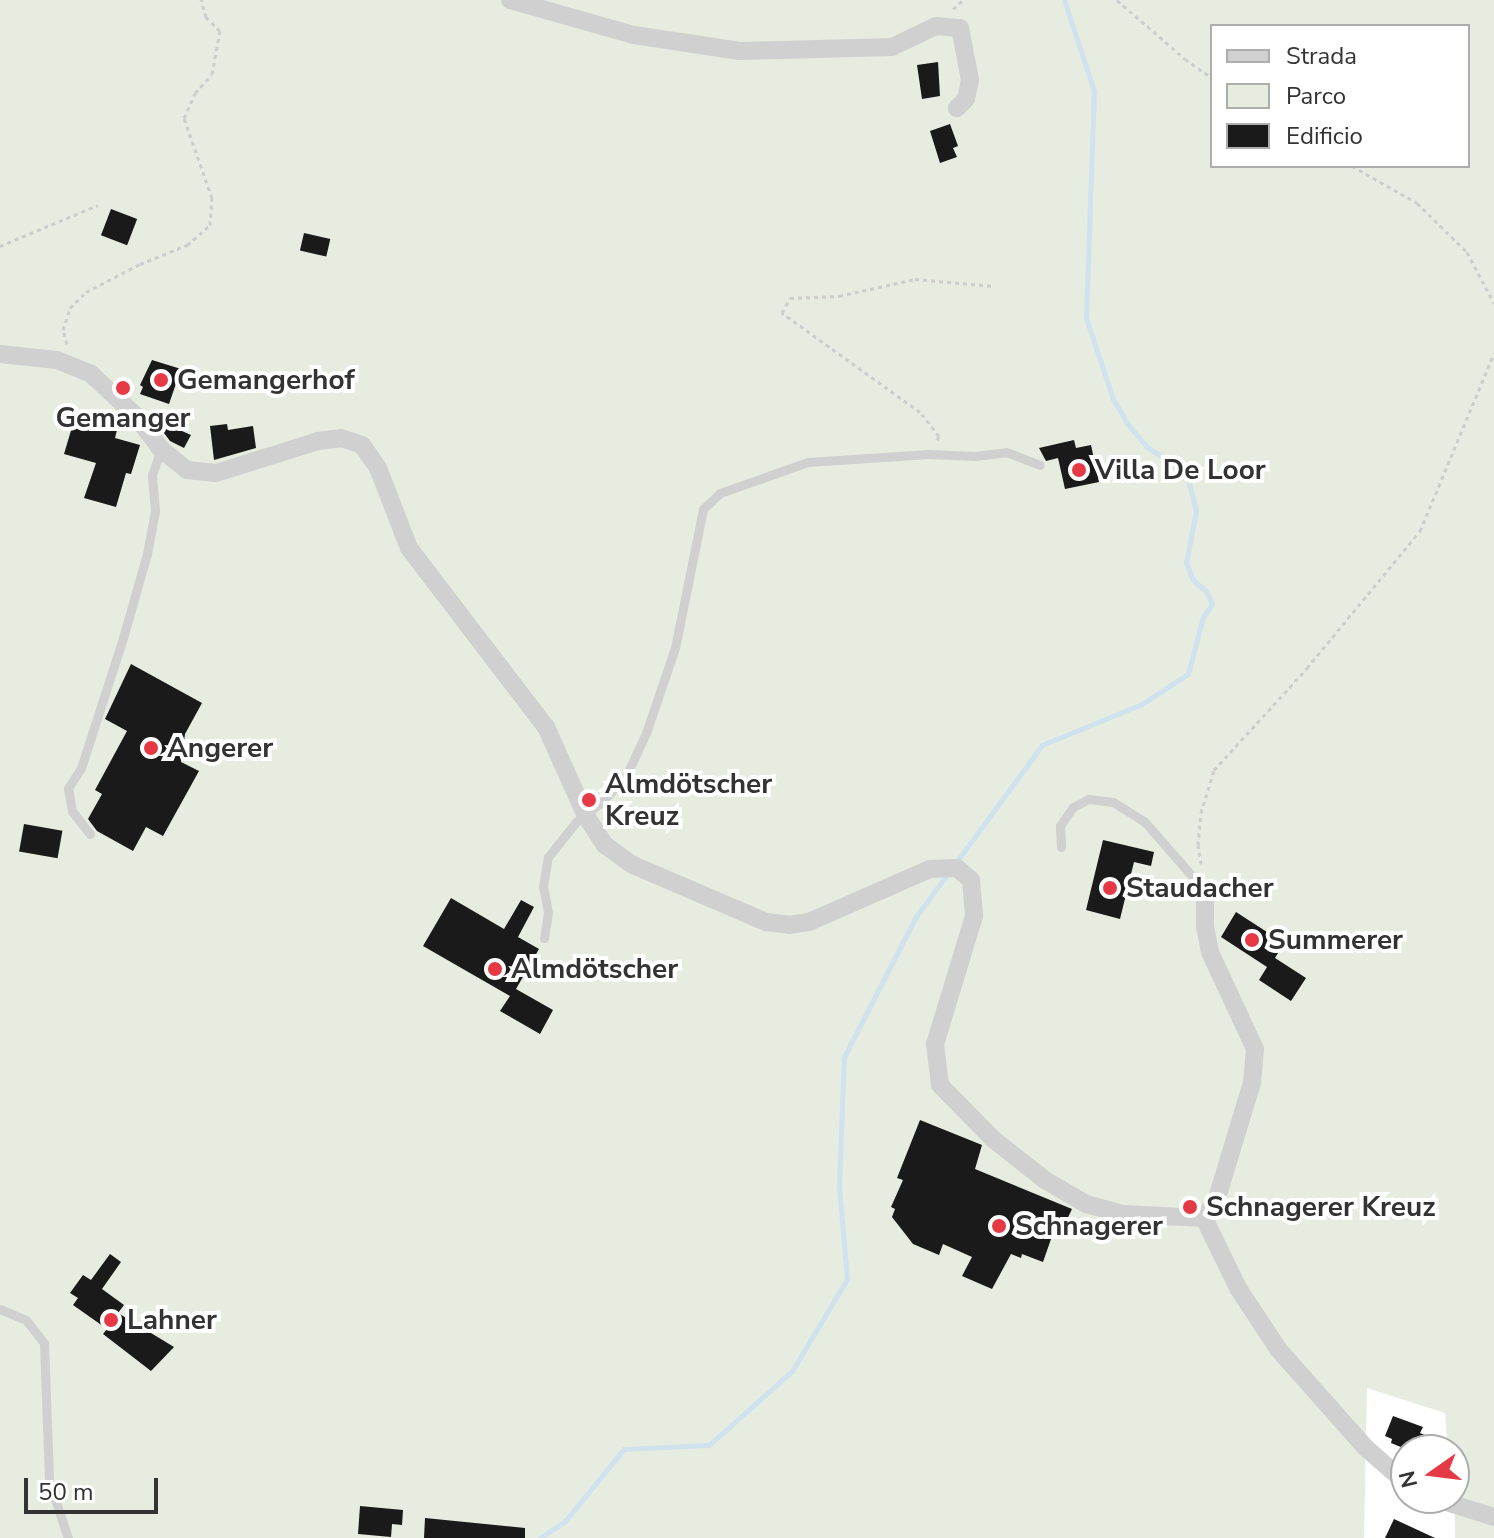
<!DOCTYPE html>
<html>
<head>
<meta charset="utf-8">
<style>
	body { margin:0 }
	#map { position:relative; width:1494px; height:1538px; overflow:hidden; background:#fff; font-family:"Nunito Sans",sans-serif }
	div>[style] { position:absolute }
	.green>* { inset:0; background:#e6ecdf }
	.stream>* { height:5px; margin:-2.5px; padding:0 2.5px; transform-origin:2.5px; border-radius:2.5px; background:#cfe2ee }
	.building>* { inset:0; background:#1a1a1a; transform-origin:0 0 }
	.path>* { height:3px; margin-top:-1.5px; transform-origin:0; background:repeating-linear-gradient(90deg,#cdcdcd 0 4px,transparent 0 8px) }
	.service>* { height:9px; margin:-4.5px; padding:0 4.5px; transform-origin:4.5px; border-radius:4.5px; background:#d0d0d0 }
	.minor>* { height:18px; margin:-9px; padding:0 9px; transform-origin:9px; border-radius:9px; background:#d0d0d0 }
	.dots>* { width:22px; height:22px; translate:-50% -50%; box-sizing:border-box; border:4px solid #fff; border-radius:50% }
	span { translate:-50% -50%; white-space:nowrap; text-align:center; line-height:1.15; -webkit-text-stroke:8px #fff; paint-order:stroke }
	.poi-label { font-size:28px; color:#333; font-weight:700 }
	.left { translate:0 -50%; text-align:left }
	.legend { position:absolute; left:1210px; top:24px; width:260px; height:144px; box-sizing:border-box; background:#fff; border:2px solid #adadad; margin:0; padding:10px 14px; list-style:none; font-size:24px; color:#333 }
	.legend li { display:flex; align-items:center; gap:16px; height:40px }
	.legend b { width:40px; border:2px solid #adadad }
	.north { position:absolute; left:1390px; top:1434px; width:80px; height:80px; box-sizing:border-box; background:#fff; border:2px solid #adadad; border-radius:50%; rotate:256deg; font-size:22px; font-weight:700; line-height:32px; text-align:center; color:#333 }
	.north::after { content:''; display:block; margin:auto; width:28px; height:36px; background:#e63946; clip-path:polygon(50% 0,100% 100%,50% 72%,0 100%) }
	.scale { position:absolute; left:24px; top:1478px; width:134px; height:36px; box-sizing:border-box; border:4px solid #333; border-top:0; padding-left:10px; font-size:24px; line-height:28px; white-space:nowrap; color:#333; -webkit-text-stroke:6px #fff; paint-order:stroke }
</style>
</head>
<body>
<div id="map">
	<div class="green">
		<i style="clip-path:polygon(evenodd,0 0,1494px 0,1494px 1538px,1455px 1538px,1454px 1450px,1448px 1450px,1445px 1413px,1367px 1388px,1364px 1538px,0 1538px,0 0,1212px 26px,1468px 26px,1468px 166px,1212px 166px,1212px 26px)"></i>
	</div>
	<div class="stream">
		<i style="left:954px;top:865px;width:149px;rotate:-53.7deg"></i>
		<i style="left:1042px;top:745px;width:108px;rotate:-22.3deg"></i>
		<i style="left:1142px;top:704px;width:55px;rotate:-33.1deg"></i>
		<i style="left:1188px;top:674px;width:59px;rotate:-75.3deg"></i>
		<i style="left:1203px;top:617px;width:16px;rotate:-55deg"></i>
		<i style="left:1212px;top:604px;width:14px;rotate:-115deg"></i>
		<i style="left:1206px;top:591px;width:17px;rotate:-140deg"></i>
		<i style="left:1193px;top:580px;width:18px;rotate:-112deg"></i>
		<i style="left:1186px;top:563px;width:53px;rotate:-79.1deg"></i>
		<i style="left:1196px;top:511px;width:38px;rotate:-104deg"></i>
		<i style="left:1187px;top:474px;width:48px;rotate:-146deg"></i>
		<i style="left:1147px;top:447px;width:31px;rotate:-130deg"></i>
		<i style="left:1127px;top:423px;width:28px;rotate:-120deg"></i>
		<i style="left:1113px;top:399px;width:85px;rotate:-108.4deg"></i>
		<i style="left:1086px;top:318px;width:227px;rotate:-88deg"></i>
		<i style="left:1094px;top:91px;width:96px;rotate:-108.2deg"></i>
		<i style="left:540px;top:1538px;width:30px;rotate:-34deg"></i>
		<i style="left:565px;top:1521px;width:93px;rotate:-50.7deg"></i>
		<i style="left:624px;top:1449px;width:85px;rotate:-2.7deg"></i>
		<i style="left:709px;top:1445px;width:111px;rotate:-41.7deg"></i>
		<i style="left:792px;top:1371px;width:107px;rotate:-59.1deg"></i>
		<i style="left:847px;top:1279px;width:94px;rotate:-94.9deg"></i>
		<i style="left:839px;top:1185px;width:128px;rotate:-87.8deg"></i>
		<i style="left:844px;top:1057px;width:156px;rotate:-62.9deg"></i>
		<i style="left:915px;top:918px;width:56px;rotate:-53.7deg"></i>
	</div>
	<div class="building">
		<i style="clip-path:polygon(938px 62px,940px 96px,922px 99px,917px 65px)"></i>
		<i style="clip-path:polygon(950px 124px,958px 146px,953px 148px,957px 157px,940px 163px,930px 131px)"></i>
		<i style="left:111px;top:209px;width:28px;height:28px;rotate:21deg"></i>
		<i style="left:304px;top:233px;width:27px;height:18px;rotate:13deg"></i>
		<i style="clip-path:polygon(152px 360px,181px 369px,169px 404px,140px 394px,143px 387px,140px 385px)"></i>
		<i style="clip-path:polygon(75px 417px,117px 430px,115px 438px,140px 445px,131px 474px,126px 473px,116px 507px,84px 498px,96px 463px,64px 454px)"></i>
		<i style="clip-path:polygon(164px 423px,191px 435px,184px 448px,170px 441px,161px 429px)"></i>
		<i style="clip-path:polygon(227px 424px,228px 430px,253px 426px,256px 448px,214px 460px,210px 426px)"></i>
		<i style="clip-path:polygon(1074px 440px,1076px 448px,1091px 445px,1099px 482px,1065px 489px,1058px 458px,1046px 461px,1039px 448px)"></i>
		<i style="clip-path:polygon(131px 664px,202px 703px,185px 734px,181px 762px,199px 771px,163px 836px,146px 827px,133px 851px,97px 831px,88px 819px,102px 794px,95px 790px,127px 731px,105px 719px)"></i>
		<i style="left:24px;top:824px;width:39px;height:28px;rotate:10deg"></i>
		<i style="clip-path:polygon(1103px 840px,1154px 852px,1151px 866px,1134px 862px,1120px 919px,1086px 910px)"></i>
		<i style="clip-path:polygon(451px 898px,504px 929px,521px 900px,534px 907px,518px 937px,539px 949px,516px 989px,553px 1010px,540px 1034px,500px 1011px,510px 996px,423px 946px)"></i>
		<i style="clip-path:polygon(1236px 912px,1284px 943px,1275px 958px,1306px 978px,1291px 1001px,1259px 980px,1267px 967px,1221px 937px)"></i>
		<i style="clip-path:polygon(920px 1120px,982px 1145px,975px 1169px,1072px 1209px,1064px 1226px,1057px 1222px,1043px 1262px,1022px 1254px,1021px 1258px,1011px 1254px,992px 1289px,962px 1276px,972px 1257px,943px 1244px,939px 1255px,913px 1244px,892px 1217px,895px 1209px,891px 1207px,903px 1180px,897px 1178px)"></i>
		<i style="clip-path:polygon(110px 1254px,121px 1262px,102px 1289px,124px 1305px,118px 1313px,174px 1347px,151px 1371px,103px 1334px,107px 1329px,73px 1305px,78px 1298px,70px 1293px,83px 1275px,91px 1280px)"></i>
		<i style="clip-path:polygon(1393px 1416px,1423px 1427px,1420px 1433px,1432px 1438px,1428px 1450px,1408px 1450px,1391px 1443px,1392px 1439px,1385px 1436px)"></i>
		<i style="clip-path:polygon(360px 1506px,403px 1510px,402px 1525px,392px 1524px,391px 1537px,358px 1534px)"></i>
		<i style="clip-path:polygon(425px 1518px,525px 1528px,525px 1538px,424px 1538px)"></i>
		<i style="clip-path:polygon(1394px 1519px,1435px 1538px,1385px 1538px)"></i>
	</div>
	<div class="path">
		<i style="left:1117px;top:0;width:90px;rotate:40.9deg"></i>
		<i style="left:1185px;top:59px;width:33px;rotate:35deg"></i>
		<i style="left:953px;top:9px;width:13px;rotate:-42deg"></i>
		<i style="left:1352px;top:166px;width:75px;rotate:29.6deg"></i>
		<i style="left:1417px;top:203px;width:70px;rotate:44.4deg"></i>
		<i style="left:1467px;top:252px;width:58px;rotate:62.1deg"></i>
		<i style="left:0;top:246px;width:106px;rotate:-22.7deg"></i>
		<i style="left:67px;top:344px;width:15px;rotate:-106deg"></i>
		<i style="left:63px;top:330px;width:23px;rotate:-72deg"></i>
		<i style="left:70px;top:308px;width:23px;rotate:-45deg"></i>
		<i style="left:86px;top:292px;width:61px;rotate:-27.4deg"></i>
		<i style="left:140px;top:264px;width:51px;rotate:-22deg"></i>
		<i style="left:187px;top:245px;width:30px;rotate:-41deg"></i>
		<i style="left:210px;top:225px;width:27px;rotate:-86deg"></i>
		<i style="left:212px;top:198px;width:85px;rotate:-109.3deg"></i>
		<i style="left:184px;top:118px;width:27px;rotate:-66deg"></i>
		<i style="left:195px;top:93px;width:25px;rotate:-48deg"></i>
		<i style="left:212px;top:74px;width:44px;rotate:-79.5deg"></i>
		<i style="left:220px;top:31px;width:20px;rotate:-135deg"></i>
		<i style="left:206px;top:17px;width:18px;rotate:-106deg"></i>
		<i style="left:937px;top:440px;width:4px;rotate:-63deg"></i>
		<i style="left:939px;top:436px;width:31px;rotate:-128deg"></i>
		<i style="left:920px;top:412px;width:170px;rotate:-144.3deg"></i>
		<i style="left:782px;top:313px;width:17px;rotate:-62deg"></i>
		<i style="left:790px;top:298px;width:49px;rotate:-2.3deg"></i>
		<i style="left:839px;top:296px;width:78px;rotate:-12.6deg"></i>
		<i style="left:915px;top:279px;width:79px;rotate:5.1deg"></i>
		<i style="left:1201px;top:864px;width:19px;rotate:-99deg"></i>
		<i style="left:1198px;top:845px;width:32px;rotate:-85deg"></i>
		<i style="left:1201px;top:813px;width:45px;rotate:-73.2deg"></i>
		<i style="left:1214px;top:770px;width:138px;rotate:-47.6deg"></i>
		<i style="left:1307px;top:668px;width:178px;rotate:-50.5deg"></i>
		<i style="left:1420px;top:531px;width:193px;rotate:-67.4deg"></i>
	</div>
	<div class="service">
		<i style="left:90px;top:834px;width:29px;rotate:-128deg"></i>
		<i style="left:72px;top:811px;width:23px;rotate:-100deg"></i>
		<i style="left:68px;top:788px;width:24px;rotate:-57deg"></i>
		<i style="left:81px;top:768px;width:137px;rotate:-72.1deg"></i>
		<i style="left:123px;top:638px;width:87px;rotate:-74.1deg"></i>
		<i style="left:147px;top:554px;width:44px;rotate:-79.5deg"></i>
		<i style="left:155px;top:511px;width:36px;rotate:-95deg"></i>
		<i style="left:152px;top:475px;width:28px;rotate:-71deg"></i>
		<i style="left:1061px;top:847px;width:21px;rotate:-93deg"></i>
		<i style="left:1060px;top:826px;width:23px;rotate:-56deg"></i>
		<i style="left:1073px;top:807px;width:18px;rotate:-27deg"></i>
		<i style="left:1089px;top:799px;width:24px;rotate:7deg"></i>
		<i style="left:1113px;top:802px;width:36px;rotate:32deg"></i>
		<i style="left:1144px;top:821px;width:93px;rotate:48.9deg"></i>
		<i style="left:544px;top:938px;width:26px;rotate:-81deg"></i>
		<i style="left:548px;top:912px;width:25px;rotate:-101deg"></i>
		<i style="left:543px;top:887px;width:30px;rotate:-81deg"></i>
		<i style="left:548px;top:857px;width:45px;rotate:-51.3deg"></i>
		<i style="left:576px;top:822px;width:33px;rotate:-38deg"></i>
		<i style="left:602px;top:802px;width:38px;rotate:-48deg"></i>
		<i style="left:627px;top:774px;width:45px;rotate:-65.1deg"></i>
		<i style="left:646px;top:733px;width:90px;rotate:-71.2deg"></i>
		<i style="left:675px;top:648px;width:142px;rotate:-78.6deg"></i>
		<i style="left:703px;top:509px;width:23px;rotate:-43deg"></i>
		<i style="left:720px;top:493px;width:93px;rotate:-19.4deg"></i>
		<i style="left:808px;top:462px;width:121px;rotate:-3.8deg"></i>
		<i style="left:929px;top:454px;width:46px;rotate:2.5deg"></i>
		<i style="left:975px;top:456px;width:31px;rotate:-7deg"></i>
		<i style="left:1006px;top:452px;width:36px;rotate:21deg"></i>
		<i style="left:0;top:1309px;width:28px;rotate:23deg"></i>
		<i style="left:26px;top:1320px;width:29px;rotate:52deg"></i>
		<i style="left:44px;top:1343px;width:138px;rotate:87.9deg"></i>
		<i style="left:49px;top:1481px;width:60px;rotate:71.6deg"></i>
	</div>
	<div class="minor">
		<i style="left:510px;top:0;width:129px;rotate:15.8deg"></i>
		<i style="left:634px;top:35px;width:107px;rotate:8.6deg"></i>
		<i style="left:740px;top:51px;width:152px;rotate:-1.5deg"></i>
		<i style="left:892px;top:47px;width:49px;rotate:-25.5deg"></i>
		<i style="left:936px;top:26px;width:24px;rotate:5deg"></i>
		<i style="left:960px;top:28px;width:53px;rotate:79.1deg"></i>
		<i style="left:970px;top:80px;width:19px;rotate:102deg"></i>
		<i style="left:966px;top:99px;width:13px;rotate:135deg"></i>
		<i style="left:0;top:354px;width:57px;rotate:6deg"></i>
		<i style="left:57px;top:360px;width:37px;rotate:22deg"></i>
		<i style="left:91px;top:374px;width:62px;rotate:43deg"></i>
		<i style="left:136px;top:416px;width:41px;rotate:52.9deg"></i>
		<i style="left:161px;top:449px;width:33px;rotate:39deg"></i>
		<i style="left:187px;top:470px;width:29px;rotate:6deg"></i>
		<i style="left:216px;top:473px;width:107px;rotate:-17.4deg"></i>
		<i style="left:318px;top:441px;width:23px;rotate:-7deg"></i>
		<i style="left:341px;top:438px;width:22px;rotate:18deg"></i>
		<i style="left:362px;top:445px;width:28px;rotate:55deg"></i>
		<i style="left:378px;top:468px;width:86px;rotate:68.8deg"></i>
		<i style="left:409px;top:548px;width:225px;rotate:52.6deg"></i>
		<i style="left:546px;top:727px;width:98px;rotate:65.8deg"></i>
		<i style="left:586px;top:816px;width:35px;rotate:57deg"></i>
		<i style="left:605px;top:845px;width:34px;rotate:36deg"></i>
		<i style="left:633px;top:865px;width:145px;rotate:23.2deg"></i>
		<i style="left:766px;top:922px;width:23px;rotate:7deg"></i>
		<i style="left:789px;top:925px;width:20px;rotate:-9deg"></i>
		<i style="left:809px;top:922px;width:132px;rotate:-23.7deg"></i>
		<i style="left:930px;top:869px;width:27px;rotate:-2deg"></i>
		<i style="left:957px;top:868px;width:18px;rotate:41deg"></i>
		<i style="left:971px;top:880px;width:36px;rotate:85deg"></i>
		<i style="left:974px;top:916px;width:134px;rotate:106.9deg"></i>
		<i style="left:935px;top:1044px;width:41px;rotate:83deg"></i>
		<i style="left:940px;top:1085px;width:76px;rotate:45.5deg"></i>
		<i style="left:993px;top:1139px;width:66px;rotate:38.3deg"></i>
		<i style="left:1045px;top:1180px;width:48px;rotate:30.3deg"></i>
		<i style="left:1086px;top:1204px;width:38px;rotate:15deg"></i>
		<i style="left:1123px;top:1214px;width:81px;rotate:2.8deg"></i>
		<i style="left:1204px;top:1218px;width:78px;rotate:64.1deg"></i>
		<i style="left:1238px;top:1288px;width:73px;rotate:56.7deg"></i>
		<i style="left:1278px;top:1349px;width:132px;rotate:48.4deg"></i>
		<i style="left:1366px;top:1448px;width:53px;rotate:41.2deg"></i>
		<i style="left:1204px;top:1218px;width:24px;rotate:-57deg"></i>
		<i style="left:1217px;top:1198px;width:120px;rotate:-73.1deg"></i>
		<i style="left:1252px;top:1083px;width:34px;rotate:-85deg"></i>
		<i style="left:1255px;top:1049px;width:107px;rotate:-114.9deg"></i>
		<i style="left:1210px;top:952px;width:25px;rotate:-101deg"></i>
		<i style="left:1205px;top:927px;width:36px;rotate:-90deg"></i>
		<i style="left:1433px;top:1498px;width:64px;rotate:17.3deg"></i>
	</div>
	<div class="dots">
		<i style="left:161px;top:380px;background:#e63946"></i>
		<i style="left:123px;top:388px;background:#e63946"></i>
		<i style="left:1079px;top:470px;background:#e63946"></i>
		<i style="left:151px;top:748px;background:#e63946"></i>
		<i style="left:589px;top:800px;background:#e63946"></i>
		<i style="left:1110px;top:888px;background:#e63946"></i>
		<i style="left:1252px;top:940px;background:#e63946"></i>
		<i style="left:495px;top:969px;background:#e63946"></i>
		<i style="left:1190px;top:1207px;background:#e63946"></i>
		<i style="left:999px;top:1226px;background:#e63946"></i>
		<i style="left:111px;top:1320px;background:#e63946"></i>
	</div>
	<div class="poi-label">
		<span class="left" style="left:177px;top:380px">Gemangerhof</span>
		<span style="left:123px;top:418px">Gemanger</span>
		<span class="left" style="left:1095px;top:470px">Villa De Loor</span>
		<span class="left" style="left:167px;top:748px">Angerer</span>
		<span class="left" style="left:605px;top:800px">Almdötscher<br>Kreuz</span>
		<span class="left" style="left:1126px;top:888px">Staudacher</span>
		<span class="left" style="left:1268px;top:940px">Summerer</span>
		<span class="left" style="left:511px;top:969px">Almdötscher</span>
		<span class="left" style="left:1206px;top:1207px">Schnagerer Kreuz</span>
		<span class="left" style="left:1015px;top:1226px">Schnagerer</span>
		<span class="left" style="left:127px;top:1320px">Lahner</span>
	</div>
	<ul class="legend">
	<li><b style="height:10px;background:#d0d0d0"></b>Strada</li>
	<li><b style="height:22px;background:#e6ecdf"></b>Parco</li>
	<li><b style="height:22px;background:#1a1a1a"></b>Edificio</li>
	</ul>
	<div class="north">N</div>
	<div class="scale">50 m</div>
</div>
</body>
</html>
